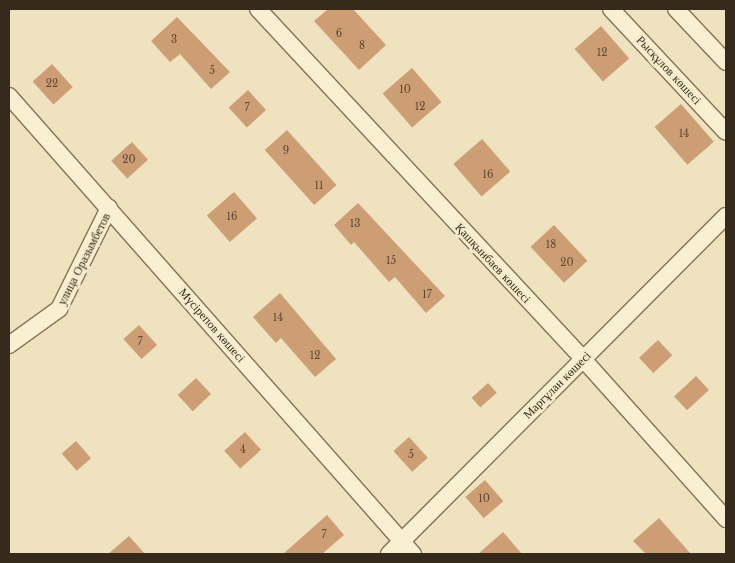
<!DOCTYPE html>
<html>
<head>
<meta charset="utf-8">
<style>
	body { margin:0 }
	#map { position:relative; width:735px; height:563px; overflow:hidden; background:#eee3be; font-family:"Libre Baskerville",serif }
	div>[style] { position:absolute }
	.building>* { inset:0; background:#cd9e73; transform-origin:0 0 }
	.roads { filter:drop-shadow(1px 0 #867357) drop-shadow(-1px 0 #867357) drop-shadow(0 1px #867357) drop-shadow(0 -1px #867357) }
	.street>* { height:16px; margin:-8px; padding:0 8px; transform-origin:8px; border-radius:8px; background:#f9efd1 }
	span { translate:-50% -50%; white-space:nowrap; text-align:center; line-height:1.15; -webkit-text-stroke:5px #f5ecce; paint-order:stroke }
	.number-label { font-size:10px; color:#5c4732 }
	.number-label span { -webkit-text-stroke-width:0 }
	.street-label { font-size:12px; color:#362a1c }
	.frame { position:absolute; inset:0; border:10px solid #362a1c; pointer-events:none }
</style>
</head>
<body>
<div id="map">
	<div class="building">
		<i style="clip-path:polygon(328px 9px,353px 9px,386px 45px,359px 70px,314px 21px)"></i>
		<i style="clip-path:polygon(177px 17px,230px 72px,211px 89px,180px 54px,170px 62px,151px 41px)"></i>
		<i style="left:601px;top:26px;width:43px;height:35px;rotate:49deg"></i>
		<i style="left:52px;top:64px;width:31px;height:26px;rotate:48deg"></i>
		<i style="left:412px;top:68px;width:45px;height:39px;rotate:49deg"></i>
		<i style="left:248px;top:90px;width:27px;height:26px;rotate:48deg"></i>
		<i style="left:681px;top:104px;width:50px;height:35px;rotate:49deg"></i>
		<i style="left:287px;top:130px;width:74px;height:30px;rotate:48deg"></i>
		<i style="left:482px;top:139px;width:43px;height:38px;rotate:49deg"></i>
		<i style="left:132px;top:142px;width:24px;height:28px;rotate:48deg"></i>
		<i style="left:234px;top:192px;width:35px;height:36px;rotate:49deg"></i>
		<i style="clip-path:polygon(358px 203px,445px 296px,426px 313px,395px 277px,389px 282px,354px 242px,351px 245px,334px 225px)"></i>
		<i style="left:554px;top:225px;width:49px;height:32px;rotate:47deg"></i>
		<i style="clip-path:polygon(280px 293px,336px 359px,315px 377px,281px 338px,276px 343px,253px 317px)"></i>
		<i style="left:139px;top:325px;width:27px;height:21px;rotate:48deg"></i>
		<i style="left:658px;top:340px;width:21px;height:26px;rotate:47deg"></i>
		<i style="left:696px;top:376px;width:19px;height:30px;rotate:47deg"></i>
		<i style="left:196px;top:378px;width:22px;height:25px;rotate:47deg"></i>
		<i style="left:488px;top:383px;width:13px;height:22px;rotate:48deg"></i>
		<i style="left:245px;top:432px;width:24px;height:28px;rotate:48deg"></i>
		<i style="left:409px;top:437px;width:28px;height:21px;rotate:48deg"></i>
		<i style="left:76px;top:441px;width:23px;height:19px;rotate:49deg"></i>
		<i style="left:485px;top:480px;width:28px;height:26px;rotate:49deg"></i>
		<i style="clip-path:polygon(327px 515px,344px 535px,322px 554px,283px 554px)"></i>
		<i style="clip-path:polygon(659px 518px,691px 554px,646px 554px,633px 541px)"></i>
		<i style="clip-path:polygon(503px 532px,522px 554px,478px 554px)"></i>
		<i style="clip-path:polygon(129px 536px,145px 554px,108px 554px)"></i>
	</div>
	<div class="roads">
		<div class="street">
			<i style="left:258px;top:9px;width:478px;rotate:47.1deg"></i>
			<i style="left:583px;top:359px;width:215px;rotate:48.2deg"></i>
			<i style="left:611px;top:9px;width:168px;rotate:46.9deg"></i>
			<i style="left:676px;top:9px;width:73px;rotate:46.7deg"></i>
			<i style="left:9px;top:96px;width:611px;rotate:48.58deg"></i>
			<i style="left:9px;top:345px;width:62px;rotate:-35.8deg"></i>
			<i style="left:59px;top:309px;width:113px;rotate:-63.7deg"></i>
			<i style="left:389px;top:554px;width:477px;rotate:-45.1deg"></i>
		</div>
	</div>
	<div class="number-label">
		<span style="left:339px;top:34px">6</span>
		<span style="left:174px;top:40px">3</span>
		<span style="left:362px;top:46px">8</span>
		<span style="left:602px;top:53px">12</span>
		<span style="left:212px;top:71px">5</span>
		<span style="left:52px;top:84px">22</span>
		<span style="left:405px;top:90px">10</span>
		<span style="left:420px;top:107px">12</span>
		<span style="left:247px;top:108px">7</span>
		<span style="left:684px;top:134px">14</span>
		<span style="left:286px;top:151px">9</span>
		<span style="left:129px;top:160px">20</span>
		<span style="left:488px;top:175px">16</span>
		<span style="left:319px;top:186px">11</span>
		<span style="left:232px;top:217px">16</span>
		<span style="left:355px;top:224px">13</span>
		<span style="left:551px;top:245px">18</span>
		<span style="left:391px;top:261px">15</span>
		<span style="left:567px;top:263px">20</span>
		<span style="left:427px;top:295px">17</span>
		<span style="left:278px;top:318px">14</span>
		<span style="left:140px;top:342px">7</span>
		<span style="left:315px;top:356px">12</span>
		<span style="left:243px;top:450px">4</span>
		<span style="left:411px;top:455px">5</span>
		<span style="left:484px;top:499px">10</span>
		<span style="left:324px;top:535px">7</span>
	</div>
	<div class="street-label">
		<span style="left:669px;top:70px;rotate:47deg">Рысқұлов көшесі</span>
		<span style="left:84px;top:259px;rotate:-63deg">улица Оразымбетов</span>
		<span style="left:493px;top:263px;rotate:47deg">Қашқынбаев көшесі</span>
		<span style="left:212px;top:325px;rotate:49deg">Мүсірепов көшесі</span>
		<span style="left:557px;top:385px;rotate:-45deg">Маргұлан көшесі</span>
	</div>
	<div class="frame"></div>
</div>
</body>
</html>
